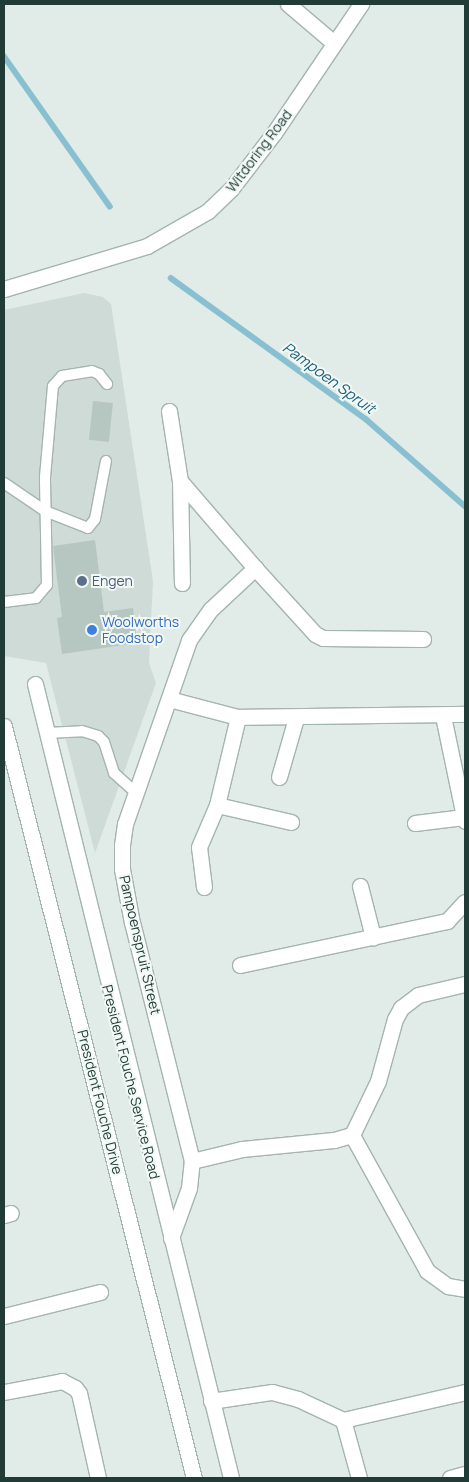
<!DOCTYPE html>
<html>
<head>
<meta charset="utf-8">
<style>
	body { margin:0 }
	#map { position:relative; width:469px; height:1482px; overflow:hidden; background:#e1ece8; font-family:Manrope,sans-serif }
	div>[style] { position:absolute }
	.built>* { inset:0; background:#cfdbd7 }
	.stream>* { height:5.5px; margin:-2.75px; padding:0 2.75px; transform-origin:2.75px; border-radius:2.75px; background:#89c0d1 }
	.building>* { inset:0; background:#b6c6c1; transform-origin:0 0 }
	.roads { filter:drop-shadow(1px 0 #a4b4af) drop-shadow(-1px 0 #a4b4af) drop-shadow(0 1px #a4b4af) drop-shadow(0 -1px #a4b4af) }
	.service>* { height:10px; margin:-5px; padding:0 5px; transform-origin:5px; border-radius:5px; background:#fff }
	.minor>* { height:15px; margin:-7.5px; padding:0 7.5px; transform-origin:7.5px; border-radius:7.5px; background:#fff }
	.tertiary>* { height:15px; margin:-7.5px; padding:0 7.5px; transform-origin:7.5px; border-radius:7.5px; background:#fff }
	.dots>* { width:14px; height:14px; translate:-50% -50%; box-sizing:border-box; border:2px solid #f2f8f5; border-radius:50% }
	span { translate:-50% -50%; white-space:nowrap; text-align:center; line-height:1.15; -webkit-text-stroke:4px #f2f8f5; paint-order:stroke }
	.street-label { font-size:14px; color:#213c37 }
	.service-label { font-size:14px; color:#4e5e75 }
	.left { translate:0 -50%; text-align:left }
	.shop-label { font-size:14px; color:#366cbe }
	.water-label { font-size:15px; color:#1c6278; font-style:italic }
	.frame { position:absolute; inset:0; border:5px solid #213c37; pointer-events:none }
</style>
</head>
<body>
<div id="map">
	<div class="built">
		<i style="clip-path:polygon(84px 293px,103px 297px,111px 304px,153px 581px,149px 663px,156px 683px,95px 853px,46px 663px,4px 656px,4px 310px)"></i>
	</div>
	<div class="stream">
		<i style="left:4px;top:56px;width:184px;rotate:54.8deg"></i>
		<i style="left:171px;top:278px;width:241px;rotate:35.9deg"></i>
		<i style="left:366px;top:419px;width:132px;rotate:41.3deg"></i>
	</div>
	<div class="building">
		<i style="left:93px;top:401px;width:20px;height:39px;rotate:6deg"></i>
		<i style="clip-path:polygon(95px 540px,104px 612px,133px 608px,137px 643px,62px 654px,57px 618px,62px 617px,53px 546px)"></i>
	</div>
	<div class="roads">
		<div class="service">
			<i style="left:4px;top:483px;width:50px;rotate:34.3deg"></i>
			<i style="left:45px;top:511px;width:46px;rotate:21.6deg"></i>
			<i style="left:88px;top:528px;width:11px;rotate:-52deg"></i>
			<i style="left:95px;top:519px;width:59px;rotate:-79.3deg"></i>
			<i style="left:4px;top:602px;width:32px;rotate:-7deg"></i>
			<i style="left:36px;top:598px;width:17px;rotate:-50deg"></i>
			<i style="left:47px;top:585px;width:108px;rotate:-91.1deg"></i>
			<i style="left:45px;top:477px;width:91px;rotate:-85deg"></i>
			<i style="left:53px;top:386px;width:13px;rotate:-48deg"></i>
			<i style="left:62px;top:376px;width:30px;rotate:-9deg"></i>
			<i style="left:92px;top:371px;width:8px;rotate:23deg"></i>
			<i style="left:99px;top:374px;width:13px;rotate:51deg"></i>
			<i style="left:47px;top:733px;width:35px;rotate:-3deg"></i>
			<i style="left:82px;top:731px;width:17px;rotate:17deg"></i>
			<i style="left:98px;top:736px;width:8px;rotate:45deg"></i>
			<i style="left:104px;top:742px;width:33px;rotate:72deg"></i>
			<i style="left:114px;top:773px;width:31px;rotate:42deg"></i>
		</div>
		<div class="minor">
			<i style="left:288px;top:4px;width:60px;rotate:40.3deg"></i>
			<i style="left:4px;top:289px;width:149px;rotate:-16.7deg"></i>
			<i style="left:147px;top:246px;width:70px;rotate:-29.8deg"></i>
			<i style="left:208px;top:211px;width:32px;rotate:-44deg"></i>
			<i style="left:231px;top:189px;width:71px;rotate:-52.5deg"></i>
			<i style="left:274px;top:133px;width:156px;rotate:-56deg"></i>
			<i style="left:169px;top:411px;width:71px;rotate:81.1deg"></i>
			<i style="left:180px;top:481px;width:115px;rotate:49.2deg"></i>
			<i style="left:180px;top:481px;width:102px;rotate:88.9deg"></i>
			<i style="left:35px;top:684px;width:818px;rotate:76.13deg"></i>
			<i style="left:169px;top:699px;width:71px;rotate:14.6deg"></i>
			<i style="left:238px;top:717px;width:227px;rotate:-0.8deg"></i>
			<i style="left:443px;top:716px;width:107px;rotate:78.2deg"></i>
			<i style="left:279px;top:777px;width:61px;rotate:-73.9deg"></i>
			<i style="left:217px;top:805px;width:76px;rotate:12.9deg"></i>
			<i style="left:415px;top:823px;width:49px;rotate:-7deg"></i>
			<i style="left:360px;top:886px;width:53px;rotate:75.7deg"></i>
			<i style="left:204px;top:887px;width:40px;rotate:-97.1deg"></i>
			<i style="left:199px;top:847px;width:46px;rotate:-66.8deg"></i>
			<i style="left:217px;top:805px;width:90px;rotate:-76.6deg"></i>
			<i style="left:240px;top:965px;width:212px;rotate:-12deg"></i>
			<i style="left:447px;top:921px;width:26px;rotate:-47deg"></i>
			<i style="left:352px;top:1135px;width:155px;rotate:61.1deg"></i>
			<i style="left:427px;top:1271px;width:26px;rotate:36deg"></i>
			<i style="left:448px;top:1286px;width:17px;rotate:10deg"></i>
			<i style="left:192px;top:1161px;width:51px;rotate:-13.5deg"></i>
			<i style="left:242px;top:1149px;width:92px;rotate:-5.6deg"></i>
			<i style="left:334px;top:1140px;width:19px;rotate:-16deg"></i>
			<i style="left:352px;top:1135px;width:60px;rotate:-64.3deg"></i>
			<i style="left:378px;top:1081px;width:64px;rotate:-74.7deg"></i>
			<i style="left:395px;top:1019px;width:13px;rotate:-61deg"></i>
			<i style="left:401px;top:1008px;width:21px;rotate:-37deg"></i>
			<i style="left:418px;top:995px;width:48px;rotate:-13.2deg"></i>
			<i style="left:4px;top:1215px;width:7px;rotate:-16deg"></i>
			<i style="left:171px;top:1238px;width:53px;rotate:-70.2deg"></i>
			<i style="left:189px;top:1188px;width:27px;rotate:-84deg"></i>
			<i style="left:192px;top:1161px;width:245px;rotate:-104.1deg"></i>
			<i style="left:132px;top:923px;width:55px;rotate:-100.5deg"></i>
			<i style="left:122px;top:869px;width:24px;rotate:-90deg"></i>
			<i style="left:122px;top:845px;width:21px;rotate:-82deg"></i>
			<i style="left:125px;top:824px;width:195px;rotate:-70.8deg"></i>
			<i style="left:189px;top:640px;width:37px;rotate:-55deg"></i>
			<i style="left:210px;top:610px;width:62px;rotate:-43deg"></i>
			<i style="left:255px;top:568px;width:89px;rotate:47.7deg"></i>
			<i style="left:315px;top:634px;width:9px;rotate:27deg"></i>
			<i style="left:323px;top:638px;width:100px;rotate:0.6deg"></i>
			<i style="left:4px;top:1316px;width:99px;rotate:-14deg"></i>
			<i style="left:4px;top:1392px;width:59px;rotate:-10.7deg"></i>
			<i style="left:62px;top:1381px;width:15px;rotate:28deg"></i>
			<i style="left:75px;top:1388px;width:6px;rotate:51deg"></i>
			<i style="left:79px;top:1393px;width:87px;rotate:77.4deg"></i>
			<i style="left:211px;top:1401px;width:62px;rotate:-8.4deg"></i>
			<i style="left:272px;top:1392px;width:27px;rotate:15deg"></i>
			<i style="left:298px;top:1399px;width:50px;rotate:25deg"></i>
			<i style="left:343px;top:1420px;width:125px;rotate:-12.9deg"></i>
			<i style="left:343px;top:1420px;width:60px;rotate:74.6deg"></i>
			<i style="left:450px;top:1478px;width:16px;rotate:-15deg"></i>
		</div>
		<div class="tertiary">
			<i style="left:4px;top:726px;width:776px;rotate:75.82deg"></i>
		</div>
	</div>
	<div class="dots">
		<i style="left:82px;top:581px;background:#5c6f8a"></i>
		<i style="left:92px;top:630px;background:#3f7fe0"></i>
	</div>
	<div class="street-label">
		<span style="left:259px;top:151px;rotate:-53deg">Witdoring Road</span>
		<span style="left:140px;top:945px;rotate:77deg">Pampoenspruit Street</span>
		<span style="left:131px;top:1082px;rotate:76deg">President Fouche Service Road</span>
		<span style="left:100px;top:1102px;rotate:76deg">President Fouche Drive</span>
	</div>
	<div class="service-label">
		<span class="left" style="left:92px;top:581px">Engen</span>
	</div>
	<div class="shop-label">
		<span class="left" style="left:102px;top:630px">Woolworths<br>Foodstop</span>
	</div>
	<div class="water-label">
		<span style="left:329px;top:378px;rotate:36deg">Pampoen Spruit</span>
	</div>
	<div class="frame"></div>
</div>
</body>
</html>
